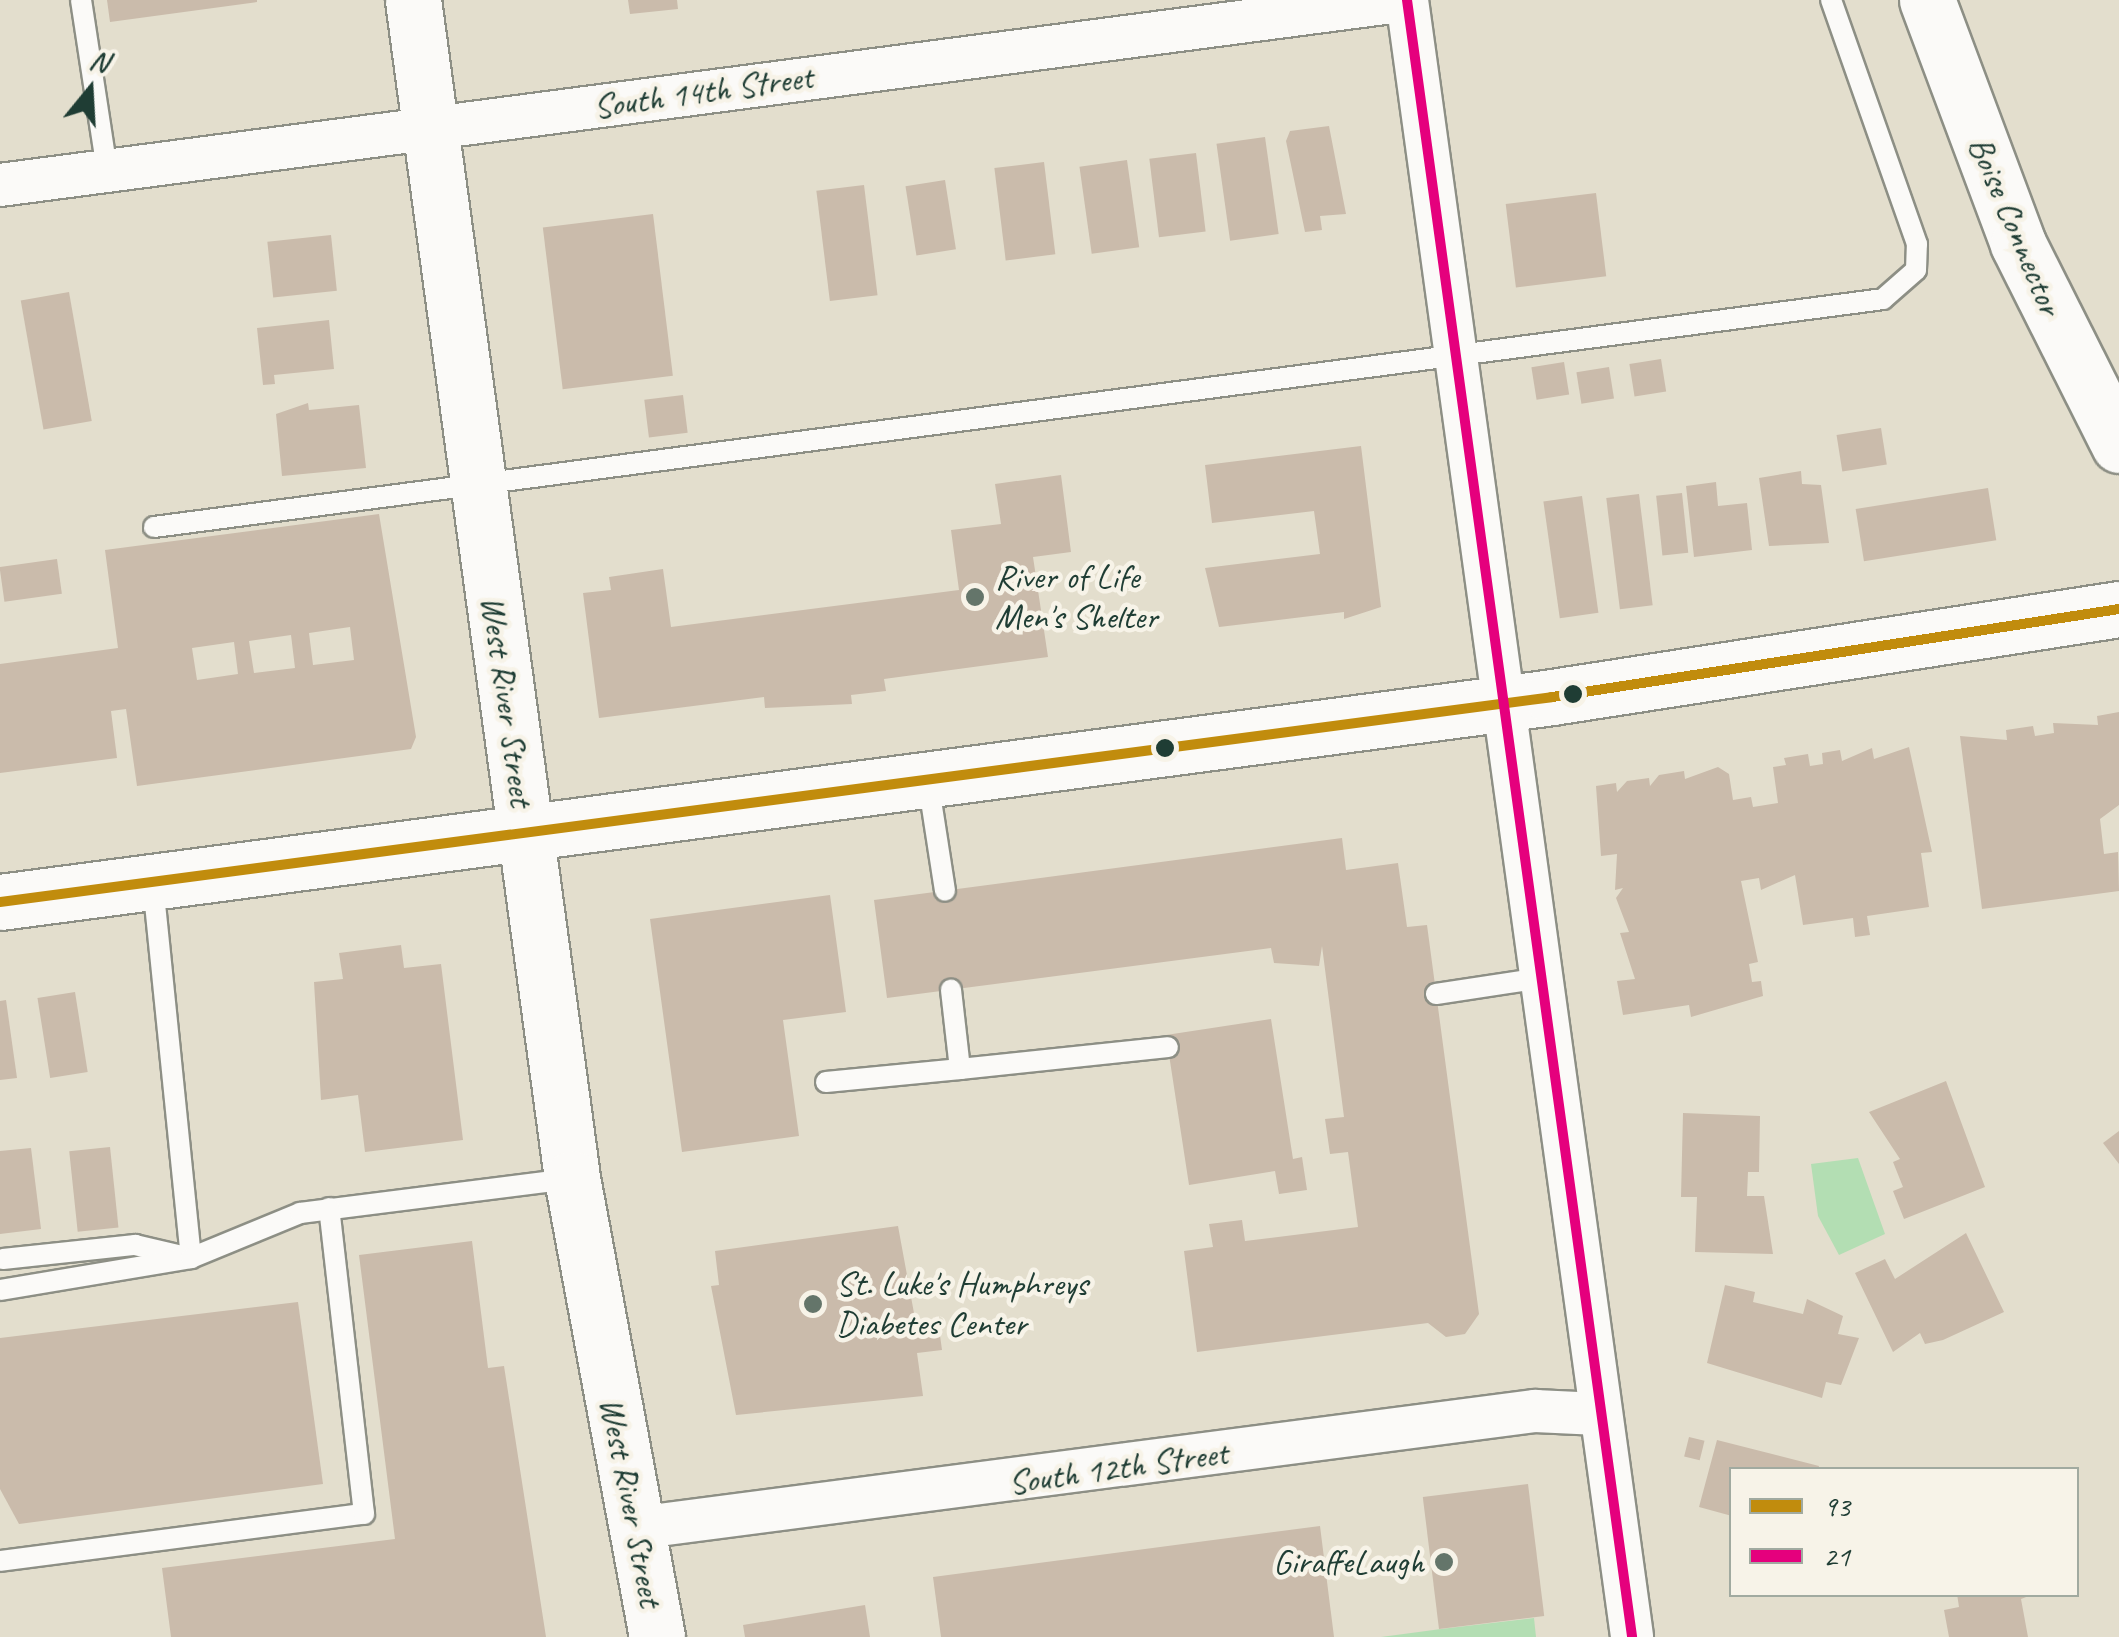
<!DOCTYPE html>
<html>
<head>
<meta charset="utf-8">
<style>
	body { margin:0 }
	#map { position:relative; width:2119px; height:1637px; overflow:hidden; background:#e3decd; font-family:Caveat,sans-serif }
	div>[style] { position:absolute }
	.green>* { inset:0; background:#b3deb3 }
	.building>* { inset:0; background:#cabbab; transform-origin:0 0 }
	.roads { filter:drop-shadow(2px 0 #8d8f85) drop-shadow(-2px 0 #8d8f85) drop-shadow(0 2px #8d8f85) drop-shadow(0 -2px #8d8f85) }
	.lane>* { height:20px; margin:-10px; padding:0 10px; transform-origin:10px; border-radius:10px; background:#fbfaf8 }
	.street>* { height:42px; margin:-21px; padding:0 21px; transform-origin:21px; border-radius:21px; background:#fbfaf8 }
	.secondary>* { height:55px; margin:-27.5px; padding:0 27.5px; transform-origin:27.5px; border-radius:27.5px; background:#fbfaf8 }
	.highway>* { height:55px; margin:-27.5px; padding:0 27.5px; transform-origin:27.5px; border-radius:27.5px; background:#fbfaf8 }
	.bus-1>* { height:10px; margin:-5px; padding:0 5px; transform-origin:5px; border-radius:5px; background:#c18c0d }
	.bus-2>* { height:10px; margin:-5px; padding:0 5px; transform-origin:5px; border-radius:5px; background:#e5007d }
	.dots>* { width:28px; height:28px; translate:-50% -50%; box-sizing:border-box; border:5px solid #f7f3e8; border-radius:50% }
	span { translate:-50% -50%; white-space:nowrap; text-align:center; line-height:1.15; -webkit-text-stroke:9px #f7f3e8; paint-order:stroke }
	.street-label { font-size:35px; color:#1f3d34 }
	.poi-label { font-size:35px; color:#1f3d34 }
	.left { translate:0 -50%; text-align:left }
	.right { translate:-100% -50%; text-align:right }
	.legend { position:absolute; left:1729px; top:1467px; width:350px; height:130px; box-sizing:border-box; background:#f7f3e8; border:2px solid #a1aaa0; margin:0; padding:12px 18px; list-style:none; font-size:30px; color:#1f3d34 }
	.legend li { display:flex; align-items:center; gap:20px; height:50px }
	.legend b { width:50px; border:2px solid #a1aaa0 }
	.north { position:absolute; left:40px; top:40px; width:100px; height:100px; -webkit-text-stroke:8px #f7f3e8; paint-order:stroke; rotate:18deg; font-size:28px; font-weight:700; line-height:40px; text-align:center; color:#1f3d34 }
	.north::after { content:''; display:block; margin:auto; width:35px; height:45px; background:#1f3d34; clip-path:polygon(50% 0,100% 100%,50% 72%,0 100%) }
</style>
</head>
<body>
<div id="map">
	<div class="green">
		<i style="clip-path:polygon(1858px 1158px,1885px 1234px,1839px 1255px,1818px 1216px,1811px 1164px)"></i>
		<i style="clip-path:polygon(1534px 1618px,1536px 1637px,1381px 1637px,1441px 1629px)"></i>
	</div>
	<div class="building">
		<i style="clip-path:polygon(107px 0,257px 0,257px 2px,110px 22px)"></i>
		<i style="clip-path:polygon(628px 0,677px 0,678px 9px,630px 14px)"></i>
		<i style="clip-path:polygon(1329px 126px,1346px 214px,1320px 216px,1322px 230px,1305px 232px,1286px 141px,1290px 131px)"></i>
		<i style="left:1265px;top:137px;width:98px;height:49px;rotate:82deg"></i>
		<i style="left:1196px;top:153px;width:79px;height:47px;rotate:83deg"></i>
		<i style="left:1127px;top:160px;width:88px;height:48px;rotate:82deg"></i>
		<i style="left:1044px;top:162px;width:93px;height:50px;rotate:83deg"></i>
		<i style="left:945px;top:180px;width:70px;height:40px;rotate:81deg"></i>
		<i style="left:864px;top:185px;width:111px;height:48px;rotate:83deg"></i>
		<i style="left:1596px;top:193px;width:84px;height:91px;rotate:83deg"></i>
		<i style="left:653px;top:214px;width:163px;height:111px;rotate:83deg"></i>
		<i style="left:331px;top:235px;width:56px;height:64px;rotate:84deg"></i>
		<i style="left:69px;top:292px;width:131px;height:49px;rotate:80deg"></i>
		<i style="clip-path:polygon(329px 320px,334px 369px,274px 375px,275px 384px,263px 385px,257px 328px)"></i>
		<i style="left:1661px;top:359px;width:33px;height:32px;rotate:81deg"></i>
		<i style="left:1564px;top:362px;width:33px;height:33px;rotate:81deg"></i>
		<i style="left:1609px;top:367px;width:32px;height:33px;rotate:81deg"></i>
		<i style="left:683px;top:395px;width:38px;height:39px;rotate:83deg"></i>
		<i style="clip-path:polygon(308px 403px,309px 410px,359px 405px,366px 468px,282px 476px,276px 414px)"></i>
		<i style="left:1881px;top:428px;width:37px;height:45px;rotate:81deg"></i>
		<i style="clip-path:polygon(1361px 446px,1381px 607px,1344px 619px,1344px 612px,1219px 627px,1205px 568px,1320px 554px,1314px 511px,1212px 523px,1205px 465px)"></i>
		<i style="clip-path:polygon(1801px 471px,1802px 484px,1821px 485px,1829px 543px,1769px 546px,1759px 478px)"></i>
		<i style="clip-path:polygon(1061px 475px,1071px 552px,1033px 557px,1048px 657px,884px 679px,886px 691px,851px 695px,852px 704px,765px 708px,764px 697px,599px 718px,583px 593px,611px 590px,609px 577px,663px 569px,671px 627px,959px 590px,951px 530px,1001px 524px,995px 484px)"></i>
		<i style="clip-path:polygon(1716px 482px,1718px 506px,1747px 503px,1752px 550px,1694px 557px,1686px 486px)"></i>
		<i style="left:1988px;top:488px;width:53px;height:134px;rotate:81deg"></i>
		<i style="left:1682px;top:493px;width:60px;height:26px;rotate:84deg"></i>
		<i style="left:1639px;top:494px;width:112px;height:33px;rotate:83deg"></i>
		<i style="left:1582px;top:496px;width:118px;height:39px;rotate:82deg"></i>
		<i style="clip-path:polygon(evenodd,379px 514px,416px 737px,411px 749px,137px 786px,126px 709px,111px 711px,117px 758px,0 773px,0 664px,118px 648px,105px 550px,379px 514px,350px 627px,354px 660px,313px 665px,309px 633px,350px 627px,379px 514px,291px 635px,295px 668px,254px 673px,249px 641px,291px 635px,379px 514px,234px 642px,238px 674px,197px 680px,192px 648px,234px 642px)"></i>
		<i style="left:57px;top:559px;width:35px;height:58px;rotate:82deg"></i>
		<i style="clip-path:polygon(2119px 712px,2119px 805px,2100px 819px,2104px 854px,2118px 852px,2119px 891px,1982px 909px,1960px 736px,2007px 740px,2006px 730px,2033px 726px,2035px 736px,2054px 733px,2053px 723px,2098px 725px,2097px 716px)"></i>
		<i style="clip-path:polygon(1909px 747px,1932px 852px,1921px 853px,1929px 907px,1867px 916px,1870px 935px,1855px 937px,1853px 918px,1803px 925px,1795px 875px,1761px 890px,1759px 878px,1741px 881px,1758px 962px,1749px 964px,1752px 982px,1761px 981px,1763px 996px,1691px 1017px,1689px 1005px,1623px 1015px,1617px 981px,1635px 979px,1620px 933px,1629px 932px,1616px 898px,1623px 888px,1615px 890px,1617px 854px,1601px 856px,1596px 786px,1616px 783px,1617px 792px,1627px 781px,1649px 778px,1650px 786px,1659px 775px,1684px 771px,1685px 779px,1718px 767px,1729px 774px,1733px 800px,1751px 797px,1753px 807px,1778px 803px,1773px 767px,1786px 765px,1784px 758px,1808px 754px,1810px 766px,1823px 764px,1822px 753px,1840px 750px,1842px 761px,1872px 748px,1874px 759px)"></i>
		<i style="clip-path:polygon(1342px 838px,1346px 870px,1398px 863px,1407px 927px,1427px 925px,1479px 1314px,1465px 1334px,1446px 1337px,1428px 1323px,1197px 1352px,1184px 1251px,1213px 1247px,1209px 1224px,1242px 1220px,1245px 1241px,1358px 1227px,1348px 1152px,1330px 1154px,1325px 1119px,1344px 1117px,1322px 946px,1319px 966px,1274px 963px,1271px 948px,887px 998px,874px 900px)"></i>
		<i style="clip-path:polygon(830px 895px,846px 1012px,783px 1020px,799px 1136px,682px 1152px,650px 919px)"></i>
		<i style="clip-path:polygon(401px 945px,404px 968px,441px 964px,463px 1140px,365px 1152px,358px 1095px,321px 1100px,314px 982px,343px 979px,339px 953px)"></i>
		<i style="left:75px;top:992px;width:81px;height:38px;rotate:81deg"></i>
		<i style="clip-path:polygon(6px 1000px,17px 1078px,0 1080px,0 1001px)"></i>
		<i style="clip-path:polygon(1271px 1019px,1293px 1159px,1302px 1157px,1307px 1190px,1279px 1194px,1275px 1171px,1189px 1185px,1166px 1035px)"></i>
		<i style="clip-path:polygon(1946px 1081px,1985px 1187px,1904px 1219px,1893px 1191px,1903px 1187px,1893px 1162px,1900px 1159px,1869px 1112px)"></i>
		<i style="clip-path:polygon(1683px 1113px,1760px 1116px,1759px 1172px,1748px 1172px,1747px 1196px,1764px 1196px,1773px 1254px,1695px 1252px,1697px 1197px,1681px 1197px)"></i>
		<i style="clip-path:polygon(2119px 1131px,2119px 1164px,2103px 1143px)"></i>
		<i style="left:110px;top:1147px;width:81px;height:41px;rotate:84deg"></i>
		<i style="clip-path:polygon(31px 1148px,41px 1229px,0 1234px,0 1151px)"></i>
		<i style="clip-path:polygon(898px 1226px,916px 1324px,938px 1321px,942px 1350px,917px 1353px,923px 1396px,736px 1415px,711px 1286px,719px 1285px,715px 1251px)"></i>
		<i style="clip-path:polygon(1966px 1233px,2004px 1312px,1943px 1340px,1925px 1344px,1920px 1333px,1893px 1352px,1855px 1273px,1885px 1259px,1895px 1279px)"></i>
		<i style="clip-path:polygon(472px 1241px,488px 1368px,504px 1366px,546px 1637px,171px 1637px,162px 1568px,395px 1539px,359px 1255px)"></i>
		<i style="clip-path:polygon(1725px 1285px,1755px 1292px,1753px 1302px,1803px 1314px,1807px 1299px,1843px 1316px,1838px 1334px,1859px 1338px,1841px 1385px,1826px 1382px,1822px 1398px,1707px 1363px)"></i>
		<i style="clip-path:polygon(298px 1302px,323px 1484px,19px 1524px,0 1489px,0 1338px)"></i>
		<i style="left:1689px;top:1437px;width:16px;height:20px;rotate:14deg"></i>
		<i style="clip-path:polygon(1717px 1440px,1819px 1466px,1818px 1470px,1732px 1470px,1732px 1516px,1699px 1507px)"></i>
		<i style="left:1528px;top:1484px;width:133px;height:106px;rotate:83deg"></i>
		<i style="clip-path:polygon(1320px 1526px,1334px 1637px,941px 1637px,933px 1577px)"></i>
		<i style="clip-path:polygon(1957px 1594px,2034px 1594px,2021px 1599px,2028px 1637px,1949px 1637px,1944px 1610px,1959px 1607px)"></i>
		<i style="clip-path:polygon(865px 1605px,870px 1637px,745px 1637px,743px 1625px)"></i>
	</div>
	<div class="roads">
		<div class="lane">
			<i style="left:81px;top:0;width:172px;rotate:81.3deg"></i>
			<i style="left:154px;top:527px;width:1744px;rotate:-7.51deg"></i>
			<i style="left:1883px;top:299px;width:44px;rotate:-41.3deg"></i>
			<i style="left:1916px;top:270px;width:26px;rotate:-88deg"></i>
			<i style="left:1917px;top:244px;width:259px;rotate:-109.4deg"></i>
			<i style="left:928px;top:781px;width:111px;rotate:81.2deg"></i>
			<i style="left:1436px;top:994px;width:107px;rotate:-8.6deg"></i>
			<i style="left:960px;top:1069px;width:209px;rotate:-6deg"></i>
			<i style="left:826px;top:1082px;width:135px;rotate:-5.5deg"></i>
			<i style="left:960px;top:1069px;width:80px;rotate:-96.5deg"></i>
			<i style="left:3px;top:1259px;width:133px;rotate:-6.1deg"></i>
			<i style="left:135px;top:1245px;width:57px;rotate:13.1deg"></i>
			<i style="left:191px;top:1258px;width:375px;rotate:-95.8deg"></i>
			<i style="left:0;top:1290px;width:194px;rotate:-9.5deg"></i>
			<i style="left:191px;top:1258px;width:118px;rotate:-22.4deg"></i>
			<i style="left:300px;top:1213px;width:271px;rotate:-7.2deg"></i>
			<i style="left:0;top:1561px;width:367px;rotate:-7.4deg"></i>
			<i style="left:364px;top:1514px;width:308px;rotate:-96.5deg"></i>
		</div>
		<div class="street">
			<i style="left:1407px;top:0;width:1652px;rotate:82.17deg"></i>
			<i style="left:0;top:185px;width:1419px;rotate:-7.49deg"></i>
			<i style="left:636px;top:1528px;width:907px;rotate:-7.42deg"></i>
			<i style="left:1535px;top:1411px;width:64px;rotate:2.7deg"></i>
		</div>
		<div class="secondary">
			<i style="left:413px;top:0;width:1189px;rotate:82.31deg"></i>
			<i style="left:572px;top:1178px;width:467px;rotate:79.5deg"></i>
			<i style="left:0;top:902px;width:1565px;rotate:-7.52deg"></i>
			<i style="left:1552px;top:697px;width:574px;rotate:-8.82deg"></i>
		</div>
		<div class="highway">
			<i style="left:1927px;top:0;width:260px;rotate:69.5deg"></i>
			<i style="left:2018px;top:244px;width:225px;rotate:63.3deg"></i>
		</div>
	</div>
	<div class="bus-1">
		<i style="left:0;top:902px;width:1565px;rotate:-7.52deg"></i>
		<i style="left:1552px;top:697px;width:574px;rotate:-8.82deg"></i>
	</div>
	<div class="bus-2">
		<i style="left:1407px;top:0;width:1652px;rotate:82.17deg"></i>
	</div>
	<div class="dots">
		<i style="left:975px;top:597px;background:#64756a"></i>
		<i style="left:1573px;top:694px;background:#1f3d34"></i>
		<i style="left:1165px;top:748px;background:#1f3d34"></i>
		<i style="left:813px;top:1304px;background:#64756a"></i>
		<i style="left:1444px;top:1562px;background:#64756a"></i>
	</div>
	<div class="street-label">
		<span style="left:703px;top:92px;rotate:-8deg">South 14th Street</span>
		<span style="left:2015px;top:226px;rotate:67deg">Boise Connector</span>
		<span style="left:507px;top:701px;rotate:82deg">West River Street</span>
		<span style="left:1118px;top:1468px;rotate:-8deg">South 12th Street</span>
		<span style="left:631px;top:1502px;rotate:79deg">West River Street</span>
	</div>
	<div class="poi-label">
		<span class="left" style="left:995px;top:597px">River of Life<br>Men's Shelter</span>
		<span class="left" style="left:836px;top:1304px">St. Luke's Humphreys<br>Diabetes Center</span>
		<span class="right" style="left:1424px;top:1562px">GiraffeLaugh</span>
	</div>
	<ul class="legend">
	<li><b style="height:12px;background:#c18c0d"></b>93</li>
	<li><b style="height:12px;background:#e5007d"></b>21</li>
	</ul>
	<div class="north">N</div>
</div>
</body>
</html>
